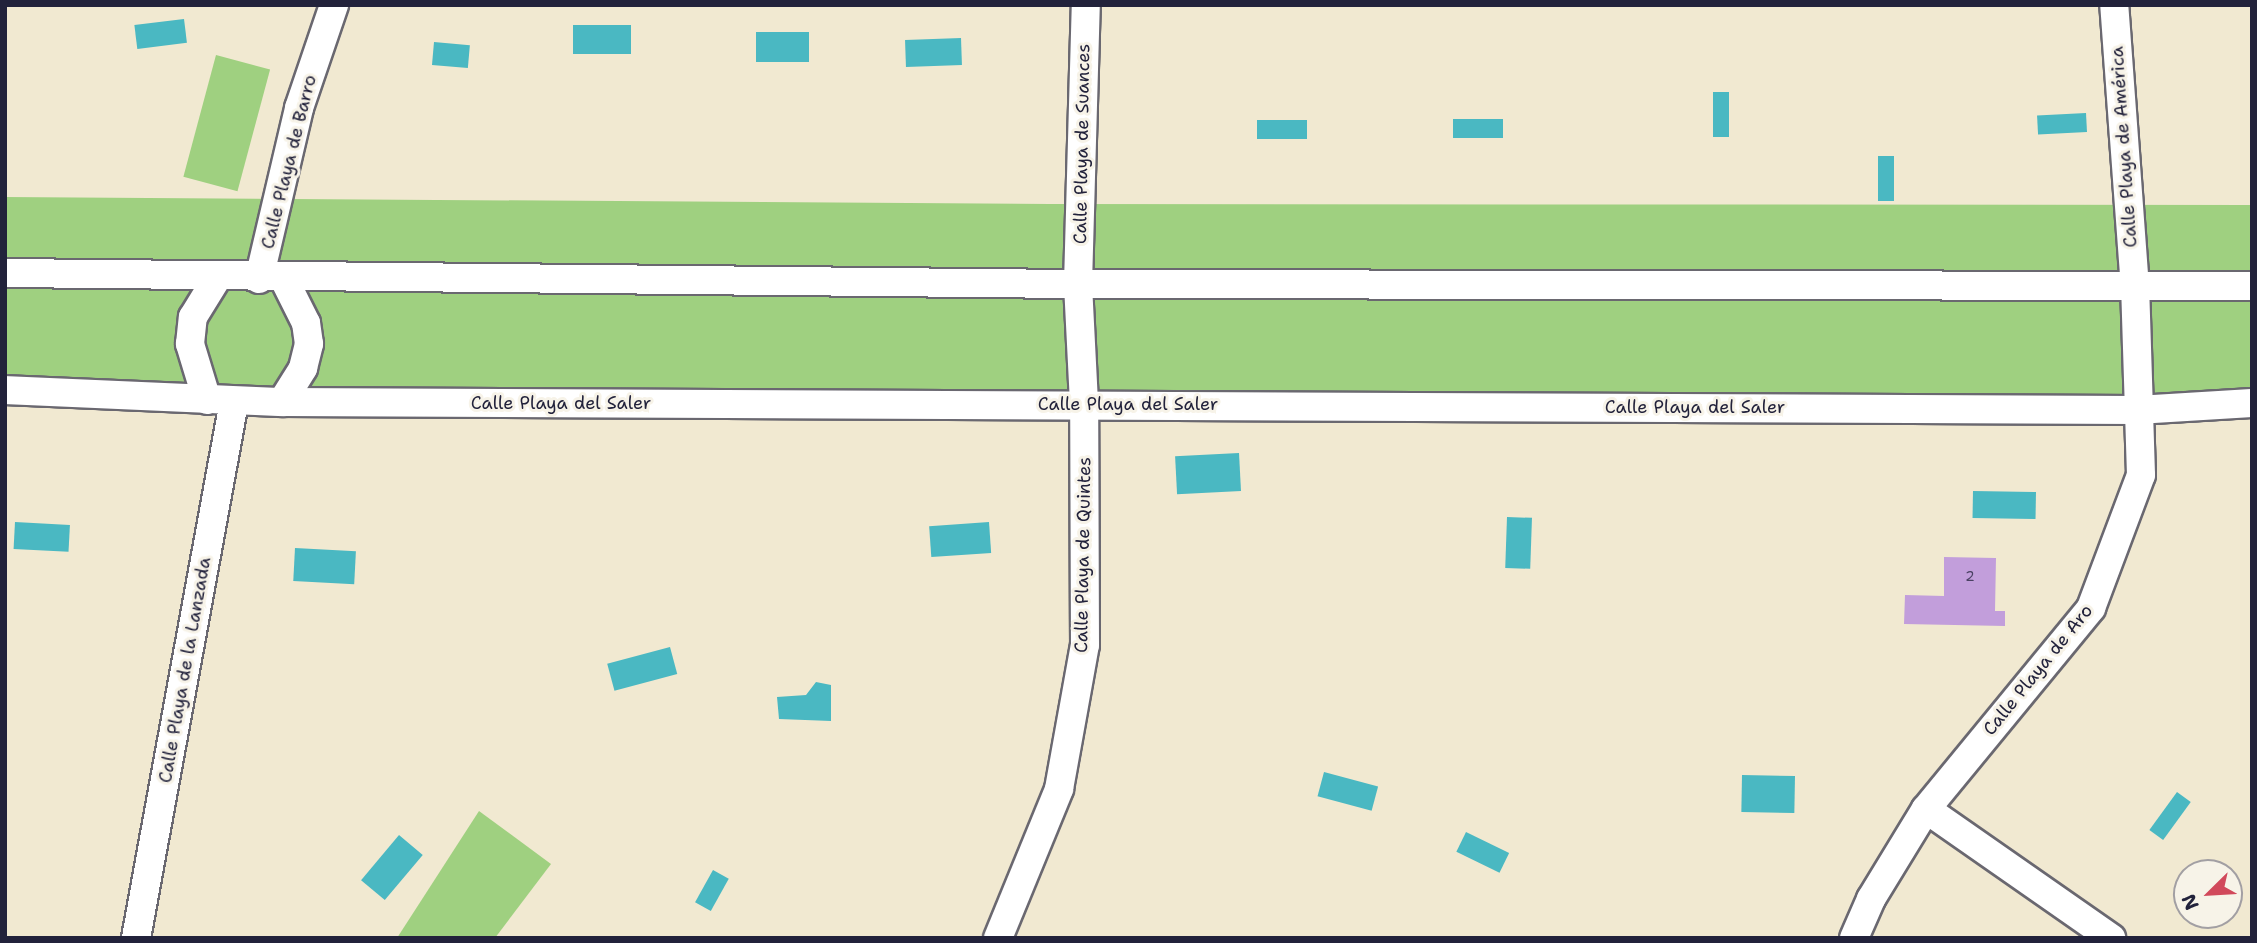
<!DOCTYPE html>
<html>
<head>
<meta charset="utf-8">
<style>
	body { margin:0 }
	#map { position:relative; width:2257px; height:943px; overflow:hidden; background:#f1e9d1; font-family:"Shantell Sans",sans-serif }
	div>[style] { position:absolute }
	.green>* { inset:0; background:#9fd080; transform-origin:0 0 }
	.water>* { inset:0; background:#4ab8c2; transform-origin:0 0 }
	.building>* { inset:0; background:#c29edb }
	.roads { filter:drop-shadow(2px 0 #6a6870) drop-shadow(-2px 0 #6a6870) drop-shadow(0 2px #6a6870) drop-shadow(0 -2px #6a6870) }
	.minor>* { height:28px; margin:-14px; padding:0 14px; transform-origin:14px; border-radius:14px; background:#fff }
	span { translate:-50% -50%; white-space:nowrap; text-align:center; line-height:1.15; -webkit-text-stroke:6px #f7f3e8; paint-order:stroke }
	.number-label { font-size:14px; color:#4a4163 }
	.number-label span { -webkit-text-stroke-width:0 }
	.street-label { font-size:18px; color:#22223b }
	.frame { position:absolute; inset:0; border:7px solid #22223b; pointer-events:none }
	.north { position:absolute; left:2173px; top:859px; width:70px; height:70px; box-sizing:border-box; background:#f7f3e8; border:2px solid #a29fa3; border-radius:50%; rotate:246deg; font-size:19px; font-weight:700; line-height:28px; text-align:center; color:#22223b }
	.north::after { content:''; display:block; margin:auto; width:24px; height:32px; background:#d1495b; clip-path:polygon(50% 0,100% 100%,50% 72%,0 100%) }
</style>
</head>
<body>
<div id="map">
	<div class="green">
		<i style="left:216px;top:55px;width:56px;height:126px;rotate:15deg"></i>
		<i style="clip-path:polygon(5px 197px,1050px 204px,2252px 205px,2252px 406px,5px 395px)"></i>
		<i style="clip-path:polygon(479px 811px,551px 864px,495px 938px,397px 938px)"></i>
	</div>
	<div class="water">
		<i style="left:184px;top:19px;width:24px;height:50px;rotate:83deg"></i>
		<i style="left:573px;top:25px;width:58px;height:29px"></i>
		<i style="left:756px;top:32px;width:53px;height:30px"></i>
		<i style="left:961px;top:38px;width:27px;height:56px;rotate:88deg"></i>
		<i style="left:434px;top:42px;width:36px;height:23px;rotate:5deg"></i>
		<i style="left:1713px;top:92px;width:16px;height:45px"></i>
		<i style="left:2086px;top:113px;width:19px;height:49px;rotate:87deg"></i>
		<i style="left:1453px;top:119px;width:50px;height:19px"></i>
		<i style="left:1257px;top:120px;width:50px;height:19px"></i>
		<i style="left:1878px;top:156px;width:16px;height:45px"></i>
		<i style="left:1239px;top:453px;width:38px;height:64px;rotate:87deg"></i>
		<i style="left:1973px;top:491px;width:63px;height:27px;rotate:1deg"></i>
		<i style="left:1507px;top:517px;width:25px;height:51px;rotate:2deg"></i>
		<i style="left:15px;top:522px;width:55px;height:27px;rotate:3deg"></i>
		<i style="left:989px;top:522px;width:31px;height:60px;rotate:86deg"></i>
		<i style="left:295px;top:548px;width:61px;height:33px;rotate:3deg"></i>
		<i style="left:670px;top:647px;width:28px;height:65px;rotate:75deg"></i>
		<i style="clip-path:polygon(816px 682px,831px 685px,831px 721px,779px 719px,777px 697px,806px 695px)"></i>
		<i style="left:1324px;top:772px;width:56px;height:25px;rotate:15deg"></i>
		<i style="left:1742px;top:775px;width:53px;height:37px;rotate:1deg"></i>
		<i style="left:2177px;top:792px;width:17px;height:47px;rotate:36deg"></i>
		<i style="left:1466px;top:832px;width:48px;height:22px;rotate:26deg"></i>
		<i style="left:399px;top:835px;width:31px;height:59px;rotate:40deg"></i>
		<i style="left:713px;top:870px;width:18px;height:37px;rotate:29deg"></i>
	</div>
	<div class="building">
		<i style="clip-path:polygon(1944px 557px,1996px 558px,1995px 611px,2005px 611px,2005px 626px,1904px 624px,1905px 595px,1944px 596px)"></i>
	</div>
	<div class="roads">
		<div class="minor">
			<i style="left:5px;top:273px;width:1073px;rotate:0.59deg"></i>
			<i style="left:1078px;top:284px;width:1174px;rotate:0.1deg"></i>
			<i style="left:259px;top:279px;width:176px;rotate:-76.8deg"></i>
			<i style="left:299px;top:108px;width:109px;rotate:-71.2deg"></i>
			<i style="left:5px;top:390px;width:277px;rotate:2.5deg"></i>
			<i style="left:282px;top:402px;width:1855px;rotate:0.25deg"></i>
			<i style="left:2137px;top:410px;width:115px;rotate:-3.5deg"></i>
			<i style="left:207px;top:400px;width:59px;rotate:-106.9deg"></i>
			<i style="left:190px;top:344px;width:27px;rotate:-84deg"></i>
			<i style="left:193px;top:317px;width:46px;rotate:-58.4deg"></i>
			<i style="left:282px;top:402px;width:40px;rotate:-58deg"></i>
			<i style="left:303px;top:368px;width:25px;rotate:-76deg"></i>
			<i style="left:309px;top:344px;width:21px;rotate:-98deg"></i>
			<i style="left:306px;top:323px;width:49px;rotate:-116.6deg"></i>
			<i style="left:1926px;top:809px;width:226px;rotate:34.9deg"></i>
			<i style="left:136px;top:938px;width:545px;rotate:-79.64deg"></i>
			<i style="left:998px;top:938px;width:161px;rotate:-67.7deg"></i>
			<i style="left:1059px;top:789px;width:146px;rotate:-79.8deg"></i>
			<i style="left:1085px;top:645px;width:242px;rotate:-90.2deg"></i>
			<i style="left:1084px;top:403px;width:119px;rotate:-92.9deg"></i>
			<i style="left:1078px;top:284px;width:279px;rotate:-88.4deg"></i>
			<i style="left:1854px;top:938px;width:43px;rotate:-66.4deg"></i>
			<i style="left:1871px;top:899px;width:105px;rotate:-58.6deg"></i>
			<i style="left:1926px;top:809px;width:260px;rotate:-50.6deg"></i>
			<i style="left:2091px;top:608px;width:142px;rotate:-69.4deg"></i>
			<i style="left:2141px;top:475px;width:187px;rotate:-91.8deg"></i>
			<i style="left:2135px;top:288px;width:284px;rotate:-94.2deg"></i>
		</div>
	</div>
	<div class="number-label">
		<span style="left:1970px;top:576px">2</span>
	</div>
	<div class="street-label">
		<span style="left:1082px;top:144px;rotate:-89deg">Calle Playa de Suances</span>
		<span style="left:2124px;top:147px;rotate:-94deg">Calle Playa de América</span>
		<span style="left:289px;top:162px;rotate:-76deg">Calle Playa de Barro</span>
		<span style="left:561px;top:403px">Calle Playa del Saler</span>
		<span style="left:1128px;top:404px">Calle Playa del Saler</span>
		<span style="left:1695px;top:407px">Calle Playa del Saler</span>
		<span style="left:1083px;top:555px;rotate:-89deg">Calle Playa de Quintes</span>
		<span style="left:185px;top:670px;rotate:-80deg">Calle Playa de la Lanzada</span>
		<span style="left:2038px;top:670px;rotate:-51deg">Calle Playa de Aro</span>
	</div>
	<div class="frame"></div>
	<div class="north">N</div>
</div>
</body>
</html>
